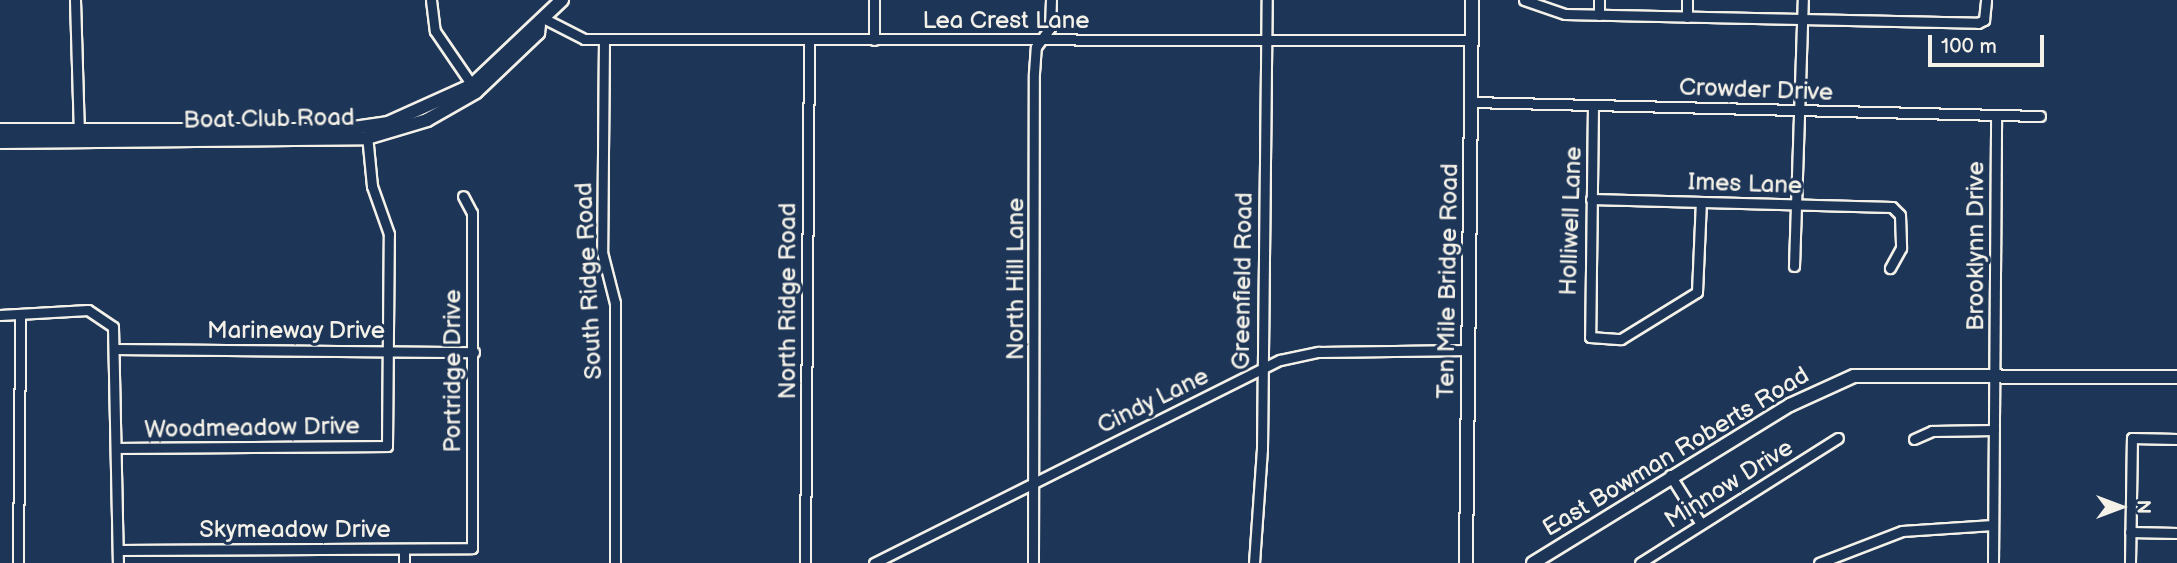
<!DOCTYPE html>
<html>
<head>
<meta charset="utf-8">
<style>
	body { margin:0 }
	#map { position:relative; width:2177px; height:563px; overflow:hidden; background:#1d3557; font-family:"Balsamiq Sans",sans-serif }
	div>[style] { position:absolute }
	.roads { filter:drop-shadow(2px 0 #f4f1e8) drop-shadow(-2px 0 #f4f1e8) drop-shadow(0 2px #f4f1e8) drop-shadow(0 -2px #f4f1e8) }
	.street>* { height:9px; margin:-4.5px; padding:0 4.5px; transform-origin:4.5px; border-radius:4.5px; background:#1d3557 }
	.secondary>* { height:12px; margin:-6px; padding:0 6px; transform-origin:6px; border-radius:6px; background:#1d3557 }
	span { translate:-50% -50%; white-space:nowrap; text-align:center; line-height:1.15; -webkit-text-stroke:6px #1d3557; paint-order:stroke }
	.street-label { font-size:24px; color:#f4f1e8 }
	.north { position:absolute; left:2086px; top:472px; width:70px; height:70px; -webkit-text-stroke:5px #1d3557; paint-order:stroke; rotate:90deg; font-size:19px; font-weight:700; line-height:28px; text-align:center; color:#f4f1e8 }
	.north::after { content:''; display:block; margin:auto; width:24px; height:32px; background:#f4f1e8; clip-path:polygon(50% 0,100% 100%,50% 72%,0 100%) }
	.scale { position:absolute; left:1928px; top:35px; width:116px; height:32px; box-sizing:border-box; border:4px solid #f4f1e8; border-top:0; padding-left:9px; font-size:21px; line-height:24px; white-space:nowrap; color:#f4f1e8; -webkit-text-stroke:5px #1d3557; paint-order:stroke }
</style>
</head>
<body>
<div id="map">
	<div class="roads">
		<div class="street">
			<i style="left:75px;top:0;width:134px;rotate:88.3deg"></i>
			<i style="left:431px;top:0;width:31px;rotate:83deg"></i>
			<i style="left:435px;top:31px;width:65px;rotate:55.6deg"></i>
			<i style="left:874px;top:0;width:40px;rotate:90deg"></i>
			<i style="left:1524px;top:0;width:43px;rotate:18.9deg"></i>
			<i style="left:1565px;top:14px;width:413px;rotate:1.2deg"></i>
			<i style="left:1978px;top:23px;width:7px;rotate:-27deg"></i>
			<i style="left:1984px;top:20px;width:20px;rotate:-84deg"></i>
			<i style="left:1599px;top:15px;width:15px;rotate:-90deg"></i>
			<i style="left:1687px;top:17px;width:17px;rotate:-90deg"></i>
			<i style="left:545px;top:19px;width:44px;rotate:27.1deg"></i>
			<i style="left:584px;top:39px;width:888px;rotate:0.06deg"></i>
			<i style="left:604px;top:39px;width:213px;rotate:90.5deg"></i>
			<i style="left:602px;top:252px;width:53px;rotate:75.7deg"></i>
			<i style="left:615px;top:303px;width:260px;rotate:90deg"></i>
			<i style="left:1471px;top:102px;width:569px;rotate:1.41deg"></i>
			<i style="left:1593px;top:105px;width:232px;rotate:90.7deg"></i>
			<i style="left:1590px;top:337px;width:31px;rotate:4deg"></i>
			<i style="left:1621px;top:339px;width:89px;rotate:-31.7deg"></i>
			<i style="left:1697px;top:292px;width:90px;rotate:-87.5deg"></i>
			<i style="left:1591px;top:199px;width:301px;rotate:1.5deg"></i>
			<i style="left:1892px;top:207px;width:11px;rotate:45deg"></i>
			<i style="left:1900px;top:215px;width:33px;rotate:88deg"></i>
			<i style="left:1901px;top:248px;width:23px;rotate:119deg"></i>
			<i style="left:1794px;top:266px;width:266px;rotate:-88.1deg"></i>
			<i style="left:0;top:315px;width:88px;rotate:-3.3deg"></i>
			<i style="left:88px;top:310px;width:30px;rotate:34deg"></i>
			<i style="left:113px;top:327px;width:236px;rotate:88.8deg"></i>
			<i style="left:118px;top:349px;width:356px;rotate:0.5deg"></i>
			<i style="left:1914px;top:439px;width:20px;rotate:-24deg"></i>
			<i style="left:1932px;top:431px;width:62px;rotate:-0.9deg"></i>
			<i style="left:118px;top:448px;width:269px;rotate:-0.4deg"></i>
			<i style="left:387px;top:446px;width:212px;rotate:-89.5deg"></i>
			<i style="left:389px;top:234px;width:51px;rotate:-109.5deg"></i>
			<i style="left:372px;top:186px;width:51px;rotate:-95.6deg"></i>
			<i style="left:1670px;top:475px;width:58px;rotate:57.7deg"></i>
			<i style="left:2130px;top:532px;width:47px;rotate:1.2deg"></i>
			<i style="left:118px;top:550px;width:354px;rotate:-0.3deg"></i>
			<i style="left:472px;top:548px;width:335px;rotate:-90deg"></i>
			<i style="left:472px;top:213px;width:19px;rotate:-118deg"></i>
			<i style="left:18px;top:563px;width:248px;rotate:-89.5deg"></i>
			<i style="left:404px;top:563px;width:14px;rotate:-90deg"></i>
			<i style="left:805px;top:563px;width:524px;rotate:-89.56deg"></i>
			<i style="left:874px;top:563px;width:454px;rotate:-26.6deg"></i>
			<i style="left:1280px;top:360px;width:40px;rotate:-12deg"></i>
			<i style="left:1319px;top:352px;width:149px;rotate:-0.8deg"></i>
			<i style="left:1033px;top:563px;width:490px;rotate:-89.9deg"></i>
			<i style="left:1034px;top:73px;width:26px;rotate:-86deg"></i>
			<i style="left:1036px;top:47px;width:24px;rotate:-54deg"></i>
			<i style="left:1050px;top:28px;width:28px;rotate:-88deg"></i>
			<i style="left:1254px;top:563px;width:114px;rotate:-86deg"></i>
			<i style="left:1262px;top:449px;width:449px;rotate:-89.4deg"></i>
			<i style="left:1640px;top:563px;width:234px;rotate:-32.3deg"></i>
			<i style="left:1819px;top:563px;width:89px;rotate:-21.1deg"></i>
			<i style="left:1902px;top:531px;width:91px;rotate:-3.8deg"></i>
			<i style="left:1993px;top:563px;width:447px;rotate:-89.6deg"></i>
			<i style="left:2130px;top:563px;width:125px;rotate:-89.1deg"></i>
			<i style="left:2132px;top:438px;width:45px;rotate:1.3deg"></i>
		</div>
		<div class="secondary">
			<i style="left:0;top:130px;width:340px"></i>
			<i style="left:340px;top:130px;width:49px;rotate:-8.3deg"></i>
			<i style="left:388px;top:123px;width:92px;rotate:-24.3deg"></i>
			<i style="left:472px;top:85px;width:124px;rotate:-43.4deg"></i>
			<i style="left:0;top:142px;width:367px;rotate:-0.6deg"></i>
			<i style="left:367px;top:138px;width:63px;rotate:-16.7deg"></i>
			<i style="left:427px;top:120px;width:56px;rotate:-29.7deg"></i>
			<i style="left:476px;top:92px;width:86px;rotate:-43.6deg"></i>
			<i style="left:538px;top:33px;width:8px;rotate:-83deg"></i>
			<i style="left:1466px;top:563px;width:563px;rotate:-89.39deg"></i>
			<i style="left:1533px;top:563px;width:302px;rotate:-31.6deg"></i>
			<i style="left:1790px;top:405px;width:70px;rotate:-24.4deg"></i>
			<i style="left:1854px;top:376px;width:323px;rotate:0.2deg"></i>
		</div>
	</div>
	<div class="street-label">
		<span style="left:1006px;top:21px">Lea Crest Lane</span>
		<span style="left:1756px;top:90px;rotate:2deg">Crowder Drive</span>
		<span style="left:269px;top:119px;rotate:-1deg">Boat Club Road</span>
		<span style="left:1745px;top:184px;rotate:2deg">Imes Lane</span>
		<span style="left:1571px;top:221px;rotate:-88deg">Holliwell Lane</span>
		<span style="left:1976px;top:246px;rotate:-90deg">Brooklynn Drive</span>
		<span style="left:1016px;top:279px;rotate:-90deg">North Hill Lane</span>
		<span style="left:589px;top:281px;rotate:-93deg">South Ridge Road</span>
		<span style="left:1243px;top:281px;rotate:-89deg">Greenfield Road</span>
		<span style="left:1448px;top:281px;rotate:-89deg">Ten Mile Bridge Road</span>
		<span style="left:788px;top:301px;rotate:-90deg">North Ridge Road</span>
		<span style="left:296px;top:331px">Marineway Drive</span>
		<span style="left:453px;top:371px;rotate:-90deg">Portridge Drive</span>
		<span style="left:1153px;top:401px;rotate:-26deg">Cindy Lane</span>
		<span style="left:252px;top:428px;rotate:-1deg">Woodmeadow Drive</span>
		<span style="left:1676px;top:452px;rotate:-31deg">East Bowman Roberts Road</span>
		<span style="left:1729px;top:484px;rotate:-32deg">Minnow Drive</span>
		<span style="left:295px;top:530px">Skymeadow Drive</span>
	</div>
	<div class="north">N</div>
	<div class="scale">100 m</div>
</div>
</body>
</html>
